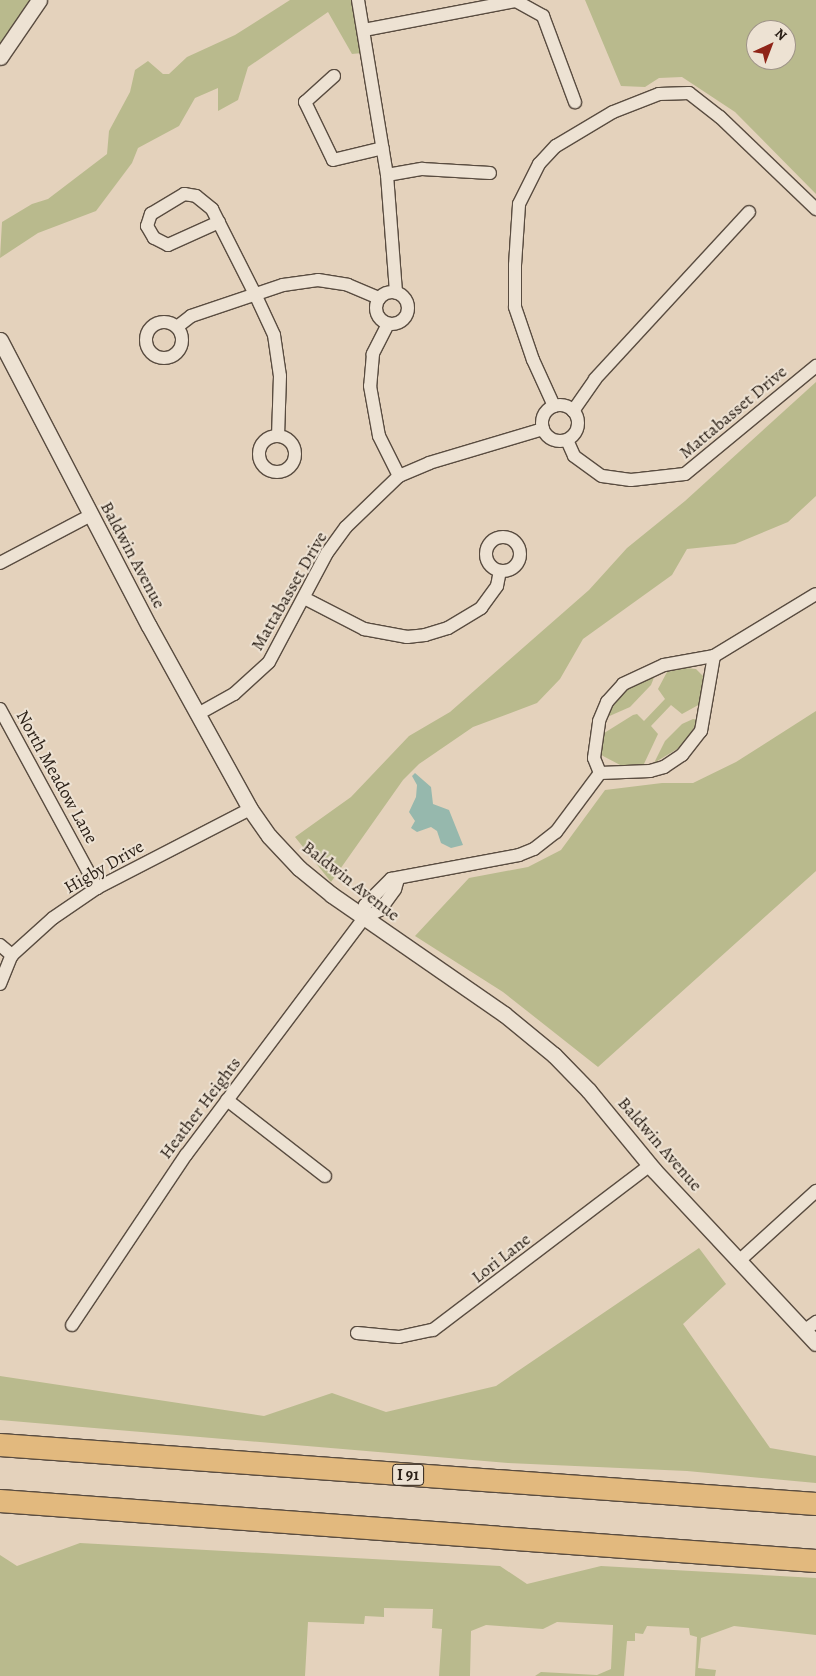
<!DOCTYPE html>
<html>
<head>
<meta charset="utf-8">
<style>
	body { margin:0 }
	#map { position:relative; width:816px; height:1676px; overflow:hidden; background:#e4d2bc; font-family:Alegreya,serif }
	div>[style] { position:absolute }
	.green>* { inset:0; background:#b9ba8d }
	.water>* { inset:0; background:#96b8ad }
	.roads { filter:drop-shadow(1px 0 #594c40) drop-shadow(-1px 0 #594c40) drop-shadow(0 1px #594c40) drop-shadow(0 -1px #594c40) }
	.minor>* { height:12px; margin:-6px; padding:0 6px; transform-origin:6px; border-radius:6px; background:#ede2d3 }
	.minor>.ring { margin:-6px; padding:0; box-sizing:content-box; background:none; border:12px solid #ede2d3; border-radius:50% }
	.tertiary>* { height:15px; margin:-7.5px; padding:0 7.5px; transform-origin:7.5px; border-radius:7.5px; background:#ede2d3 }
	.motorway>* { height:22px; margin:-11px; padding:0 11px; transform-origin:11px; border-radius:11px; background:#e2b97e }
	span { translate:-50% -50%; white-space:nowrap; text-align:center; line-height:1.15; -webkit-text-stroke:4px #ede2d3; paint-order:stroke }
	.shield-label span { padding:1px 4px; background:#ede2d3; border:1px solid; border-radius:4px; -webkit-text-stroke-width:0 }
	.shield-label { font-size:16px; color:#2b2017; font-weight:700 }
	.street-label { font-size:18px; color:#2b2017 }
	.north { position:absolute; left:746px; top:20px; width:50px; height:50px; box-sizing:border-box; background:#ede2d3; border:1px solid #9f9488; border-radius:50%; rotate:43deg; font-size:14px; font-weight:700; line-height:20px; text-align:center; color:#2b2017 }
	.north::after { content:''; display:block; margin:auto; width:18px; height:22px; background:#8f2418; clip-path:polygon(50% 0,100% 100%,50% 72%,0 100%) }
</style>
</head>
<body>
<div id="map">
	<div class="green">
		<i style="clip-path:polygon(0 0,45px 0,0 62px)"></i>
		<i style="clip-path:polygon(290px 0,353px 0,362px 53px,352px 54px,328px 12px,248px 67px,238px 100px,218px 111px,218px 88px,195px 98px,179px 126px,138px 148px,132px 163px,96px 211px,38px 233px,0 258px,2px 222px,32px 204px,48px 199px,107px 154px,109px 131px,130px 92px,135px 70px,148px 61px,163px 74px,169px 74px,187px 57px,235px 35px)"></i>
		<i style="clip-path:polygon(evenodd,585px 0,816px 0,816px 194px,735px 112px,682px 77px,659px 78px,645px 87px,621px 86px,585px 0,756px 30px,786px 30px,786px 60px,756px 60px,756px 30px)"></i>
		<i style="clip-path:polygon(816px 382px,816px 496px,788px 522px,735px 544px,687px 549px,672px 575px,583px 639px,560px 679px,537px 703px,473px 727px,419px 764px,403px 780px,331px 882px,295px 837px,351px 797px,409px 736px,450px 712px,589px 590px,627px 548px,685px 501px)"></i>
		<i style="clip-path:polygon(686px 668px,696px 669px,703px 676px,702px 703px,682px 714px,671px 705px,651px 726px,658px 734px,643px 766px,624px 767px,603px 756px,600px 753px,601px 735px,633px 715px,637px 714px,644px 721px,665px 699px,658px 689px,667px 672px)"></i>
		<i style="clip-path:polygon(655px 675px,651px 685px,630px 707px,605px 718px,624px 691px,636px 681px)"></i>
		<i style="clip-path:polygon(816px 711px,816px 871px,598px 1067px,503px 992px,415px 936px,469px 878px,528px 867px,561px 850px,605px 790px,662px 783px,693px 783px,736px 762px)"></i>
		<i style="clip-path:polygon(693px 719px,698px 720px,696px 725px,682px 746px,654px 763px,665px 741px,682px 724px)"></i>
		<i style="clip-path:polygon(699px 1248px,726px 1284px,683px 1324px,770px 1448px,816px 1456px,816px 1483px,687px 1471px,508px 1463px,0 1420px,0 1376px,264px 1416px,332px 1393px,386px 1412px,496px 1386px)"></i>
		<i style="clip-path:polygon(80px 1543px,500px 1566px,527px 1584px,601px 1566px,816px 1578px,816px 1635px,734px 1626px,701px 1638px,698px 1668px,716px 1670px,715px 1676px,695px 1676px,697px 1637px,690px 1635px,689px 1628px,647px 1626px,643px 1634px,635px 1633px,635px 1641px,627px 1641px,624px 1676px,535px 1676px,541px 1672px,597px 1675px,611px 1669px,613px 1625px,557px 1622px,543px 1629px,486px 1625px,471px 1631px,470px 1676px,439px 1676px,442px 1629px,432px 1628px,433px 1609px,384px 1608px,384px 1617px,365px 1616px,364px 1624px,308px 1622px,305px 1676px,0 1676px,0 1555px,17px 1566px)"></i>
	</div>
	<div class="water">
		<i style="clip-path:polygon(415px 773px,431px 787px,433px 804px,449px 810px,463px 845px,451px 848px,441px 843px,437px 831px,431px 827px,417px 832px,411px 828px,415px 821px,409px 812px,416px 797px,417px 785px,412px 776px)"></i>
	</div>
	<div class="roads">
		<div class="minor">
			<i style="left:358px;top:0;width:177px;rotate:80.6deg"></i>
			<i style="left:387px;top:175px;width:118px;rotate:85.6deg"></i>
			<i style="left:364px;top:30px;width:155px;rotate:-10.8deg"></i>
			<i style="left:516px;top:1px;width:31px;rotate:29deg"></i>
			<i style="left:543px;top:16px;width:92px;rotate:69.6deg"></i>
			<i style="left:334px;top:76px;width:39px;rotate:138deg"></i>
			<i style="left:305px;top:102px;width:64px;rotate:64.2deg"></i>
			<i style="left:333px;top:160px;width:51px;rotate:-13.5deg"></i>
			<i style="left:387px;top:175px;width:36px;rotate:-10deg"></i>
			<i style="left:422px;top:169px;width:68px;rotate:3.4deg"></i>
			<i style="left:219px;top:222px;width:56px;rotate:155.7deg"></i>
			<i style="left:168px;top:245px;width:16px;rotate:-153deg"></i>
			<i style="left:154px;top:238px;width:14px;rotate:-120deg"></i>
			<i style="left:147px;top:226px;width:13px;rotate:-72deg"></i>
			<i style="left:151px;top:214px;width:39px;rotate:-31deg"></i>
			<i style="left:184px;top:194px;width:12px;rotate:9deg"></i>
			<i style="left:196px;top:196px;width:21px;rotate:39deg"></i>
			<i style="left:212px;top:209px;width:95px;rotate:63.2deg"></i>
			<i style="left:255px;top:294px;width:45px;rotate:65.1deg"></i>
			<i style="left:274px;top:335px;width:41px;rotate:81.7deg"></i>
			<i style="left:280px;top:376px;width:59px;rotate:91.9deg"></i>
			<i class="ring" style="left:376px;top:292px;width:20px;height:20px"></i>
			<i class="ring" style="left:146px;top:322px;width:24px;height:24px"></i>
			<i style="left:388px;top:324px;width:34px;rotate:117deg"></i>
			<i style="left:373px;top:354px;width:32px;rotate:95deg"></i>
			<i style="left:370px;top:386px;width:51px;rotate:79.8deg"></i>
			<i style="left:379px;top:436px;width:45px;rotate:63.4deg"></i>
			<i style="left:177px;top:327px;width:18px;rotate:-38deg"></i>
			<i style="left:191px;top:316px;width:97px;rotate:-18.6deg"></i>
			<i style="left:283px;top:285px;width:35px;rotate:-8deg"></i>
			<i style="left:318px;top:280px;width:30px;rotate:9deg"></i>
			<i style="left:348px;top:285px;width:34px;rotate:23deg"></i>
			<i class="ring" style="left:542px;top:405px;width:24px;height:24px"></i>
			<i style="left:554px;top:406px;width:51px;rotate:-114.5deg"></i>
			<i style="left:533px;top:360px;width:56px;rotate:-108.8deg"></i>
			<i style="left:515px;top:307px;width:42px;rotate:-90deg"></i>
			<i style="left:515px;top:265px;width:61px;rotate:-86.2deg"></i>
			<i style="left:519px;top:204px;width:45px;rotate:-63.4deg"></i>
			<i style="left:539px;top:164px;width:25px;rotate:-47deg"></i>
			<i style="left:556px;top:146px;width:66px;rotate:-30.8deg"></i>
			<i style="left:613px;top:112px;width:49px;rotate:-21.4deg"></i>
			<i style="left:659px;top:94px;width:30px;rotate:-2deg"></i>
			<i style="left:689px;top:93px;width:39px;rotate:38deg"></i>
			<i style="left:720px;top:117px;width:133px;rotate:43.8deg"></i>
			<i style="left:573px;top:411px;width:39px;rotate:-55deg"></i>
			<i style="left:595px;top:379px;width:227px;rotate:-47.3deg"></i>
			<i class="ring" style="left:259px;top:436px;width:24px;height:24px"></i>
			<i style="left:567px;top:440px;width:17px;rotate:66deg"></i>
			<i style="left:574px;top:456px;width:34px;rotate:36deg"></i>
			<i style="left:602px;top:476px;width:29px;rotate:8deg"></i>
			<i style="left:631px;top:480px;width:54px;rotate:-6.3deg"></i>
			<i style="left:685px;top:474px;width:170px;rotate:-39.5deg"></i>
			<i class="ring" style="left:486px;top:537px;width:22px;height:22px"></i>
			<i style="left:0;top:563px;width:103px;rotate:-27.8deg"></i>
			<i style="left:304px;top:598px;width:68px;rotate:27.3deg"></i>
			<i style="left:364px;top:629px;width:44px;rotate:10.5deg"></i>
			<i style="left:407px;top:637px;width:18px;rotate:-6deg"></i>
			<i style="left:425px;top:635px;width:24px;rotate:-17deg"></i>
			<i style="left:448px;top:628px;width:39px;rotate:-31deg"></i>
			<i style="left:481px;top:608px;width:27px;rotate:-54deg"></i>
			<i style="left:497px;top:586px;width:15px;rotate:-79deg"></i>
			<i style="left:0;top:709px;width:204px;rotate:61.5deg"></i>
			<i style="left:198px;top:714px;width:41px;rotate:-29.1deg"></i>
			<i style="left:234px;top:694px;width:47px;rotate:-42.4deg"></i>
			<i style="left:269px;top:662px;width:123px;rotate:-62deg"></i>
			<i style="left:327px;top:553px;width:32px;rotate:-54deg"></i>
			<i style="left:346px;top:527px;width:74px;rotate:-43.9deg"></i>
			<i style="left:399px;top:476px;width:33px;rotate:-23deg"></i>
			<i style="left:429px;top:463px;width:119px;rotate:-16.6deg"></i>
			<i style="left:600px;top:773px;width:16px;rotate:-112deg"></i>
			<i style="left:594px;top:758px;width:37px;rotate:-82deg"></i>
			<i style="left:599px;top:721px;width:21px;rotate:-67deg"></i>
			<i style="left:607px;top:702px;width:24px;rotate:-48deg"></i>
			<i style="left:623px;top:684px;width:45px;rotate:-24.9deg"></i>
			<i style="left:664px;top:665px;width:51px;rotate:-10.2deg"></i>
			<i style="left:714px;top:656px;width:119px;rotate:-31.3deg"></i>
			<i style="left:600px;top:773px;width:50px;rotate:-2.3deg"></i>
			<i style="left:650px;top:771px;width:15px;rotate:-16deg"></i>
			<i style="left:664px;top:767px;width:22px;rotate:-34deg"></i>
			<i style="left:682px;top:755px;width:31px;rotate:-52deg"></i>
			<i style="left:701px;top:731px;width:76px;rotate:-80.2deg"></i>
			<i style="left:364px;top:918px;width:13px;rotate:-86deg"></i>
			<i style="left:365px;top:905px;width:37px;rotate:-45deg"></i>
			<i style="left:391px;top:879px;width:130px;rotate:-10.6deg"></i>
			<i style="left:519px;top:855px;width:16px;rotate:-22deg"></i>
			<i style="left:534px;top:849px;width:28px;rotate:-38deg"></i>
			<i style="left:556px;top:832px;width:74px;rotate:-53.3deg"></i>
			<i style="left:364px;top:918px;width:18px;rotate:-27deg"></i>
			<i style="left:380px;top:910px;width:26px;rotate:-54deg"></i>
			<i style="left:395px;top:889px;width:10px;rotate:-73deg"></i>
			<i style="left:0;top:945px;width:16px;rotate:40deg"></i>
			<i style="left:0;top:984px;width:31px;rotate:-68deg"></i>
			<i style="left:12px;top:955px;width:55px;rotate:-42.1deg"></i>
			<i style="left:53px;top:918px;width:53px;rotate:-34.3deg"></i>
			<i style="left:97px;top:888px;width:172px;rotate:-27.3deg"></i>
			<i style="left:227px;top:1100px;width:124px;rotate:37.8deg"></i>
			<i style="left:740px;top:1260px;width:103px;rotate:-42.2deg"></i>
			<i style="left:72px;top:1325px;width:205px;rotate:-56.2deg"></i>
			<i style="left:186px;top:1155px;width:296px;rotate:-53.1deg"></i>
			<i style="left:805px;top:1330px;width:14px;rotate:-36deg"></i>
			<i style="left:357px;top:1333px;width:42px;rotate:5.4deg"></i>
			<i style="left:399px;top:1337px;width:35px;rotate:-12deg"></i>
			<i style="left:433px;top:1330px;width:273px;rotate:-37.2deg"></i>
		</div>
		<div class="tertiary">
			<i style="left:0;top:57px;width:69px;rotate:-55.6deg"></i>
			<i style="left:0;top:340px;width:322px;rotate:62.5deg"></i>
			<i style="left:149px;top:626px;width:209px;rotate:61.1deg"></i>
			<i style="left:250px;top:809px;width:33px;rotate:55deg"></i>
			<i style="left:269px;top:836px;width:44px;rotate:46.8deg"></i>
			<i style="left:299px;top:868px;width:43px;rotate:39.3deg"></i>
			<i style="left:332px;top:895px;width:209px;rotate:34.7deg"></i>
			<i style="left:504px;top:1014px;width:65px;rotate:39.4deg"></i>
			<i style="left:554px;top:1055px;width:50px;rotate:45.8deg"></i>
			<i style="left:589px;top:1091px;width:102px;rotate:50.6deg"></i>
			<i style="left:654px;top:1170px;width:237px;rotate:46.9deg"></i>
		</div>
		<div class="motorway">
			<i style="left:0;top:1445px;width:818px;rotate:4.14deg"></i>
			<i style="left:0;top:1501px;width:818px;rotate:4.21deg"></i>
		</div>
	</div>
	<div class="shield-label">
		<span style="left:408px;top:1475px">I 91</span>
	</div>
	<div class="street-label">
		<span style="left:733px;top:412px;rotate:-40deg">Mattabasset Drive</span>
		<span style="left:133px;top:555px;rotate:62deg">Baldwin Avenue</span>
		<span style="left:289px;top:591px;rotate:-60deg">Mattabasset Drive</span>
		<span style="left:57px;top:777px;rotate:61deg">North Meadow Lane</span>
		<span style="left:104px;top:867px;rotate:-30deg">Higby Drive</span>
		<span style="left:351px;top:881px;rotate:38deg">Baldwin Avenue</span>
		<span style="left:200px;top:1108px;rotate:-53deg">Heather Heights</span>
		<span style="left:660px;top:1144px;rotate:49deg">Baldwin Avenue</span>
		<span style="left:501px;top:1258px;rotate:-38deg">Lori Lane</span>
	</div>
	<div class="north">N</div>
</div>
</body>
</html>
